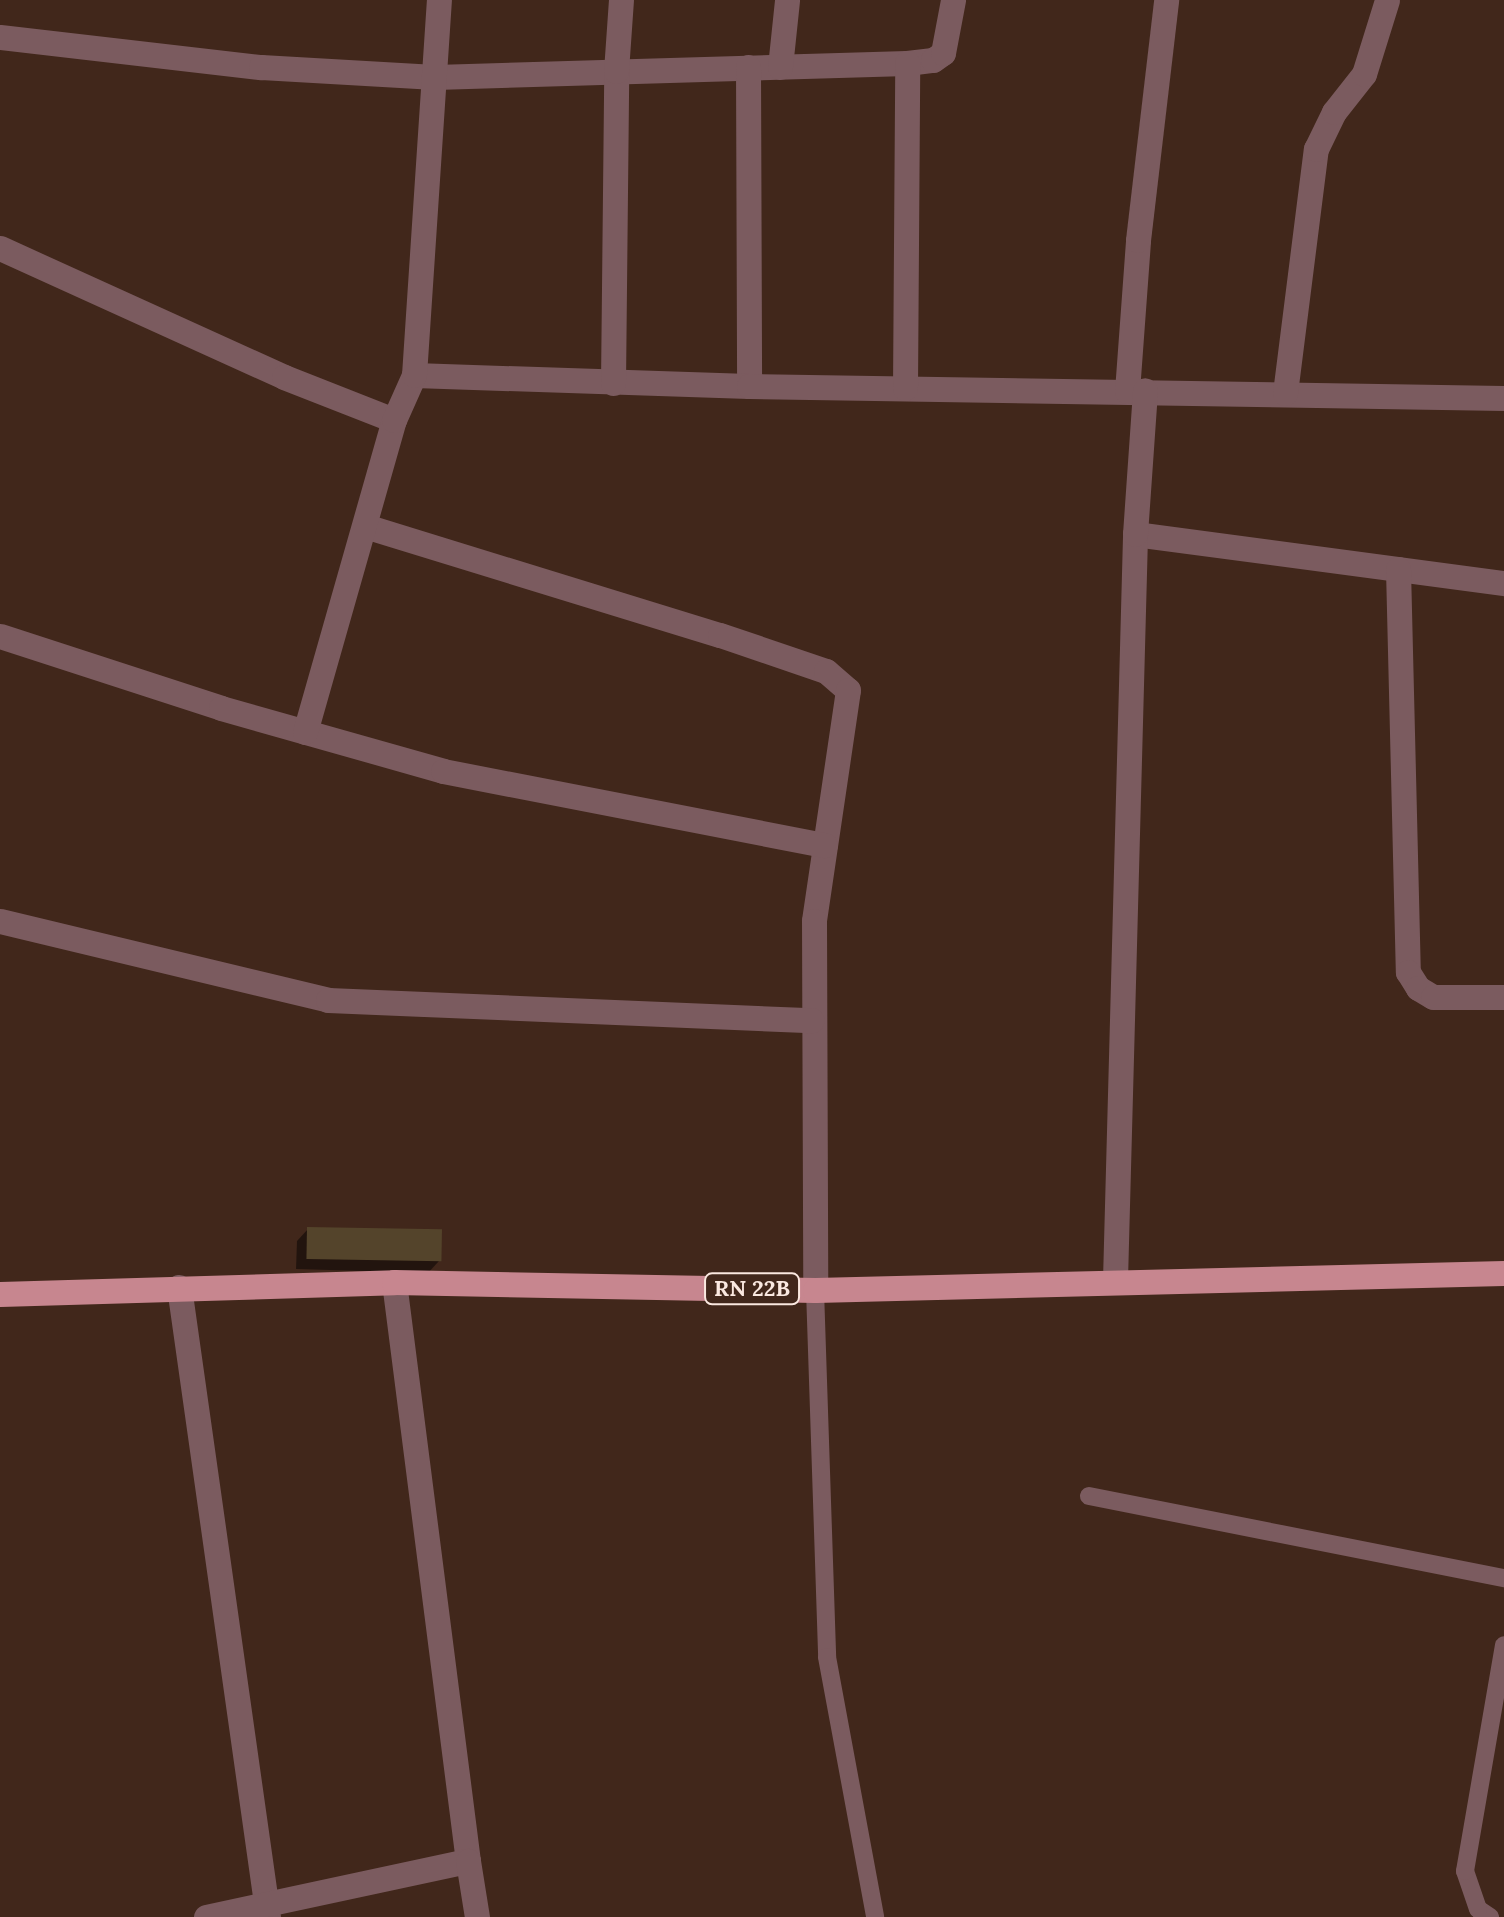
<!DOCTYPE html>
<html>
<head>
<meta charset="utf-8">
<style>
	body { margin:0 }
	#map { position:relative; width:1504px; height:1917px; overflow:hidden; background:#41271b; font-family:Lora,serif }
	div>[style] { position:absolute }
	.shadow>* { inset:0; background:#0007 }
	.building>* { inset:0; background:#54442b; transform-origin:0 0 }
	.lane>* { height:18px; margin:-9px; padding:0 9px; transform-origin:9px; border-radius:9px; background:#7b5b5f }
	.street>* { height:25px; margin:-12.5px; padding:0 12.5px; transform-origin:12.5px; border-radius:12.5px; background:#7b5b5f }
	.primary>* { height:25px; margin:-12.5px; padding:0 12.5px; transform-origin:12.5px; border-radius:12.5px; background:#c7868f }
	span { translate:-50% -50%; white-space:nowrap; text-align:center; line-height:1.15; -webkit-text-stroke:10px #41271b; paint-order:stroke }
	.shield-label span { padding:2px 8px; background:#41271b; border:2px solid; border-radius:8px; -webkit-text-stroke-width:0 }
	.shield-label { font-size:22px; color:#fae8e0; font-weight:700 }
</style>
</head>
<body>
<div id="map">
	<div class="shadow">
		<i style="clip-path:polygon(308px 1229px,439px 1261px,428px 1273px,296px 1269px,297px 1241px)"></i>
	</div>
	<div class="building">
		<i style="left:307px;top:1227px;width:135px;height:32px;rotate:1deg"></i>
	</div>
	<div class="lane">
		<i style="left:815px;top:1290px;width:367px;rotate:88.1deg"></i>
		<i style="left:827px;top:1657px;width:264px;rotate:79.5deg"></i>
		<i style="left:1089px;top:1496px;width:423px;rotate:11.2deg"></i>
		<i style="left:1490px;top:1917px;width:14px;rotate:-146deg"></i>
		<i style="left:1478px;top:1909px;width:40px;rotate:-108.9deg"></i>
		<i style="left:1465px;top:1871px;width:229px;rotate:-80.2deg"></i>
	</div>
	<div class="street">
		<i style="left:0;top:37px;width:263px;rotate:6.6deg"></i>
		<i style="left:261px;top:67px;width:174px;rotate:3.3deg"></i>
		<i style="left:435px;top:77px;width:472px;rotate:-1.7deg"></i>
		<i style="left:907px;top:63px;width:26px;rotate:-7deg"></i>
		<i style="left:933px;top:60px;width:12px;rotate:-35deg"></i>
		<i style="left:943px;top:53px;width:54px;rotate:-79.3deg"></i>
		<i style="left:748px;top:67px;width:319px;rotate:89.8deg"></i>
		<i style="left:780px;top:67px;width:67px;rotate:-84deg"></i>
		<i style="left:0;top:248px;width:312px;rotate:24.4deg"></i>
		<i style="left:284px;top:377px;width:118px;rotate:21.4deg"></i>
		<i style="left:414px;top:375px;width:335px;rotate:1.9deg"></i>
		<i style="left:749px;top:386px;width:755px;rotate:0.91deg"></i>
		<i style="left:613px;top:383px;width:312px;rotate:-89.4deg"></i>
		<i style="left:616px;top:71px;width:71px;rotate:-86deg"></i>
		<i style="left:905px;top:388px;width:325px;rotate:-89.6deg"></i>
		<i style="left:1127px;top:391px;width:151px;rotate:-85.8deg"></i>
		<i style="left:1138px;top:240px;width:242px;rotate:-83.3deg"></i>
		<i style="left:1285px;top:393px;width:246px;rotate:-82.8deg"></i>
		<i style="left:1316px;top:149px;width:41px;rotate:-64.1deg"></i>
		<i style="left:1334px;top:112px;width:48px;rotate:-51.7deg"></i>
		<i style="left:1364px;top:74px;width:77px;rotate:-72.7deg"></i>
		<i style="left:365px;top:526px;width:371px;rotate:17.1deg"></i>
		<i style="left:720px;top:635px;width:112px;rotate:18.8deg"></i>
		<i style="left:826px;top:671px;width:29px;rotate:41deg"></i>
		<i style="left:848px;top:690px;width:233px;rotate:98.4deg"></i>
		<i style="left:814px;top:921px;width:369px;rotate:89.8deg"></i>
		<i style="left:1135px;top:534px;width:372px;rotate:7.6deg"></i>
		<i style="left:1398px;top:569px;width:403px;rotate:88.6deg"></i>
		<i style="left:1408px;top:972px;width:19px;rotate:58deg"></i>
		<i style="left:1418px;top:988px;width:17px;rotate:31deg"></i>
		<i style="left:1433px;top:997px;width:71px"></i>
		<i style="left:0;top:636px;width:232px;rotate:18deg"></i>
		<i style="left:221px;top:708px;width:231px;rotate:15.8deg"></i>
		<i style="left:443px;top:771px;width:389px;rotate:11deg"></i>
		<i style="left:305px;top:732px;width:324px;rotate:-74.1deg"></i>
		<i style="left:394px;top:420px;width:49px;rotate:-66deg"></i>
		<i style="left:414px;top:375px;width:376px;rotate:-86.2deg"></i>
		<i style="left:0;top:921px;width:337px;rotate:13.5deg"></i>
		<i style="left:328px;top:1000px;width:484px;rotate:2.4deg"></i>
		<i style="left:1115px;top:1280px;width:746px;rotate:-88.46deg"></i>
		<i style="left:1135px;top:534px;width:144px;rotate:-86deg"></i>
		<i style="left:394px;top:1282px;width:584px;rotate:82.72deg"></i>
		<i style="left:179px;top:1287px;width:636px;rotate:81.96deg"></i>
		<i style="left:206px;top:1917px;width:268px;rotate:-12.1deg"></i>
		<i style="left:468px;top:1861px;width:57px;rotate:80.9deg"></i>
	</div>
	<div class="primary">
		<i style="left:0;top:1294px;width:394px;rotate:-1.7deg"></i>
		<i style="left:394px;top:1282px;width:421px;rotate:1.1deg"></i>
		<i style="left:815px;top:1290px;width:689px;rotate:-1.41deg"></i>
	</div>
	<div class="shield-label">
		<span style="left:752px;top:1289px">RN 22B</span>
	</div>
</div>
</body>
</html>
